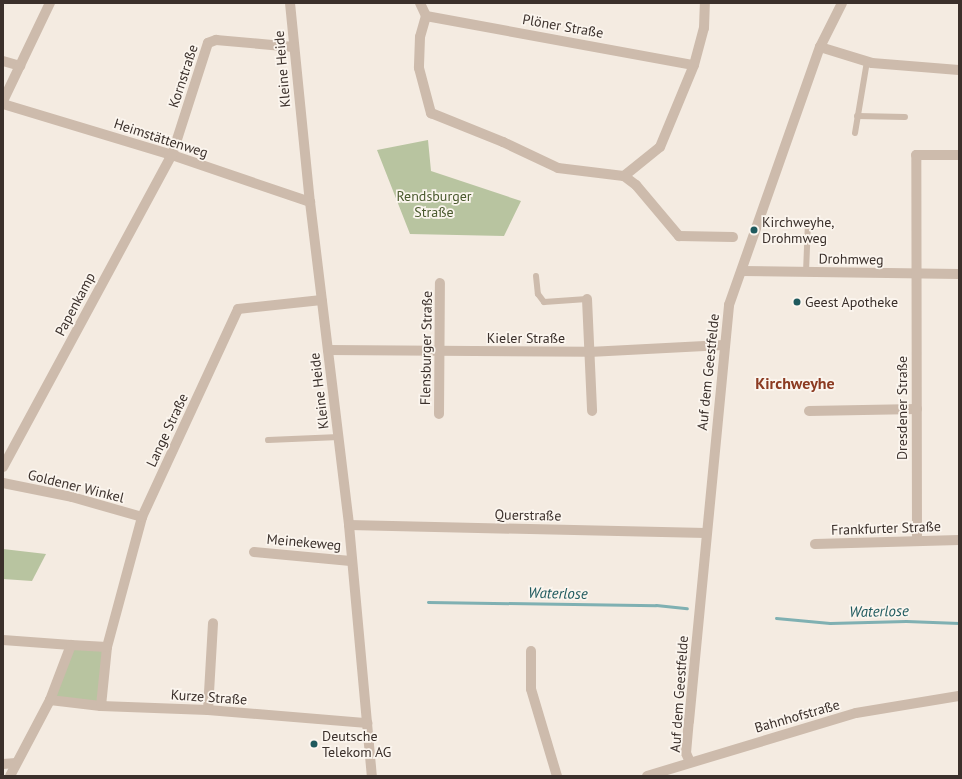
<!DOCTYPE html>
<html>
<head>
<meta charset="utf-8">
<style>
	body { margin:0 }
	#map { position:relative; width:962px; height:779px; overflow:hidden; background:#f4ebe1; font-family:"PT Sans",sans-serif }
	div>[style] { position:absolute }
	.green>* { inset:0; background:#b8c4a0 }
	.stream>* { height:3px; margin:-1.5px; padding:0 1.5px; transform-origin:1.5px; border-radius:1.5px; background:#7fb0b2 }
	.service>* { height:6px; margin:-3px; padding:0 3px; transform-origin:3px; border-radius:3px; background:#cdbbac }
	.minor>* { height:10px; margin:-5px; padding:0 5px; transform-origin:5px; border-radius:5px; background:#cdbbac }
	.dots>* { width:11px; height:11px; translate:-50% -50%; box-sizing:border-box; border:2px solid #fbf5ee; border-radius:50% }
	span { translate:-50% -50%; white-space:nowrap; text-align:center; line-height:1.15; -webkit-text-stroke:3.5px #fbf5ee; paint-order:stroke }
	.street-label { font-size:14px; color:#3b302b }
	.park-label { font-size:14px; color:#4a5a2e }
	.poi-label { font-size:14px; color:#3b302b }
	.left { translate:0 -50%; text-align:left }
	.water-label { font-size:15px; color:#1f5a5e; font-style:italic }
	.quarter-label { font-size:16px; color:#8c3b22; font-weight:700 }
	.frame { position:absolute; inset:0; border:4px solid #3b302b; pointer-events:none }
</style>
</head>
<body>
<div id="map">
	<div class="green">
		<i style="clip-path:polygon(428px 140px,431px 171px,521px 201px,504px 236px,410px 234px,377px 150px)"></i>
		<i style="clip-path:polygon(3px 549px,46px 554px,32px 581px,3px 579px)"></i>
		<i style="clip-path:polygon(72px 647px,105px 648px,100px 704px,52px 699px)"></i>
	</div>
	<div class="stream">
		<i style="left:428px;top:602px;width:228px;rotate:0.8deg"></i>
		<i style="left:656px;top:605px;width:31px;rotate:6deg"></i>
		<i style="left:776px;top:618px;width:54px;rotate:5.3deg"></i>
		<i style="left:830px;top:623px;width:76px;rotate:-1.5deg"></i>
		<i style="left:906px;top:621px;width:53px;rotate:2.2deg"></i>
	</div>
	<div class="service">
		<i style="left:857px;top:116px;width:48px;rotate:1.2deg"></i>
		<i style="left:855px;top:133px;width:73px;rotate:-80.5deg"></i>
		<i style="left:806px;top:272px;width:50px;rotate:-87.7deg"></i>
		<i style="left:536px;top:276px;width:18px;rotate:84deg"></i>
		<i style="left:538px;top:294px;width:10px;rotate:53deg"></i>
		<i style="left:544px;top:302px;width:43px;rotate:-4deg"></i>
		<i style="left:268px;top:440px;width:71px;rotate:-2.4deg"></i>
	</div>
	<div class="minor">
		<i style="left:290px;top:3px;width:200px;rotate:84.3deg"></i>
		<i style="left:310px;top:202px;width:325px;rotate:83.1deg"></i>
		<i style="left:349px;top:525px;width:252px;rotate:84.8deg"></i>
		<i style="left:420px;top:3px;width:14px;rotate:65deg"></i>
		<i style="left:426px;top:16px;width:22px;rotate:106deg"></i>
		<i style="left:420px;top:37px;width:31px;rotate:92deg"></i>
		<i style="left:419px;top:68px;width:47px;rotate:75.1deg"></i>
		<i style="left:431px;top:113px;width:78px;rotate:21.9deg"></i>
		<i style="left:503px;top:142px;width:61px;rotate:25.3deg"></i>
		<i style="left:558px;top:168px;width:66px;rotate:6.9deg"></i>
		<i style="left:624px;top:176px;width:46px;rotate:-38.9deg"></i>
		<i style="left:660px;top:147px;width:89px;rotate:-67.5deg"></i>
		<i style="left:694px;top:65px;width:38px;rotate:-75deg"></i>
		<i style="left:704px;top:28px;width:25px;rotate:-88deg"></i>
		<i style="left:426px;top:16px;width:272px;rotate:10.4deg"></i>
		<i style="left:820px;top:47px;width:54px;rotate:17.1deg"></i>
		<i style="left:872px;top:63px;width:87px;rotate:4.6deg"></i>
		<i style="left:3px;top:61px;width:18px;rotate:16deg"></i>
		<i style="left:3px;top:101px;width:109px;rotate:-64.4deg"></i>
		<i style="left:3px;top:104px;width:177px;rotate:16.8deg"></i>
		<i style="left:172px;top:155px;width:146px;rotate:18.8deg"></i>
		<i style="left:624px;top:176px;width:15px;rotate:37deg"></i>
		<i style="left:636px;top:185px;width:67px;rotate:49.9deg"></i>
		<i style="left:679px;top:236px;width:54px;rotate:1.1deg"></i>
		<i style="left:742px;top:271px;width:217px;rotate:0.8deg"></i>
		<i style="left:587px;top:299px;width:112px;rotate:87.4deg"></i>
		<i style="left:328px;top:350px;width:261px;rotate:0.4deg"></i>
		<i style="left:589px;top:352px;width:135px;rotate:-3deg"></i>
		<i style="left:809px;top:411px;width:108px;rotate:-1.1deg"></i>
		<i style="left:439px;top:414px;width:131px;rotate:-89.6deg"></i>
		<i style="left:3px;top:467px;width:355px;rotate:-61.6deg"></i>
		<i style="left:172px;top:155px;width:118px;rotate:-72.2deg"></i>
		<i style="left:208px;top:43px;width:9px;rotate:-21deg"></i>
		<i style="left:216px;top:40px;width:78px;rotate:5.1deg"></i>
		<i style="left:3px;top:483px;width:70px;rotate:11.5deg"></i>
		<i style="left:72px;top:497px;width:73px;rotate:15.9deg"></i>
		<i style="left:349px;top:525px;width:357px;rotate:1.3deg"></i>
		<i style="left:917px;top:541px;width:386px;rotate:-90.1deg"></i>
		<i style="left:916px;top:155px;width:43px"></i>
		<i style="left:815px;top:544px;width:144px;rotate:-1.6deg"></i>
		<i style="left:254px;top:552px;width:97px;rotate:5.3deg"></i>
		<i style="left:3px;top:640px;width:68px;rotate:4.2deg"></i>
		<i style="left:531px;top:651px;width:38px;rotate:90deg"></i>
		<i style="left:531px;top:689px;width:91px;rotate:73.4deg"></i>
		<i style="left:50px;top:700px;width:51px;rotate:6.7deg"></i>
		<i style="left:101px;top:706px;width:107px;rotate:2.1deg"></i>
		<i style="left:208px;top:710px;width:160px;rotate:4.7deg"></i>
		<i style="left:101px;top:706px;width:59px;rotate:-84.2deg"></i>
		<i style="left:107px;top:647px;width:135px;rotate:-74.9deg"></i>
		<i style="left:142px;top:517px;width:229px;rotate:-65.2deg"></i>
		<i style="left:238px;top:309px;width:84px;rotate:-6.1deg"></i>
		<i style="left:208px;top:710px;width:87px;rotate:-86.7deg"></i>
		<i style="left:690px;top:762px;width:10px;rotate:-114deg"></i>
		<i style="left:686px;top:753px;width:32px;rotate:-85deg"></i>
		<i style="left:689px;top:721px;width:418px;rotate:-84.5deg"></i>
		<i style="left:729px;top:305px;width:274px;rotate:-70.6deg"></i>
		<i style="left:820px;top:47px;width:49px;rotate:-63.4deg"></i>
		<i style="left:3px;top:764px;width:13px;rotate:-4deg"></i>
		<i style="left:10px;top:776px;width:86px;rotate:-62.2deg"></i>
		<i style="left:50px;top:700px;width:59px;rotate:-69.1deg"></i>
		<i style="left:71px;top:645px;width:36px;rotate:3deg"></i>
		<i style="left:647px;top:776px;width:218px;rotate:-16.8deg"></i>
		<i style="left:856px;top:713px;width:104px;rotate:-9.4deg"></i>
	</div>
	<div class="dots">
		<i style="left:754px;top:230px;background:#1f5a5e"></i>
		<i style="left:797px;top:302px;background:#1f5a5e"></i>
		<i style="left:314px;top:744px;background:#1f5a5e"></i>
	</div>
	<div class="street-label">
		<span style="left:563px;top:26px;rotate:10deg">Plöner Straße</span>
		<span style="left:282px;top:69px;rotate:-95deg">Kleine Heide</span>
		<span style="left:183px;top:76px;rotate:-72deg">Kornstraße</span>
		<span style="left:161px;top:138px;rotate:18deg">Heimstättenweg</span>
		<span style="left:851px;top:259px;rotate:1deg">Drohmweg</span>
		<span style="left:75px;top:304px;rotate:-62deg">Papenkamp</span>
		<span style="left:526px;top:338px">Kieler Straße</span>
		<span style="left:426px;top:348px;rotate:-89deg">Flensburger Straße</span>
		<span style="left:708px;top:372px;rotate:-84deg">Auf dem Geestfelde</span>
		<span style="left:319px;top:391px;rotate:-97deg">Kleine Heide</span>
		<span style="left:902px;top:408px;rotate:-90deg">Dresdener Straße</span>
		<span style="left:167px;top:430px;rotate:-65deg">Lange Straße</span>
		<span style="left:76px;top:486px;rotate:14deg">Goldener Winkel</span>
		<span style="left:528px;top:515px;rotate:1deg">Querstraße</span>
		<span style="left:886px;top:528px;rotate:-2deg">Frankfurter Straße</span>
		<span style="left:304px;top:542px;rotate:5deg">Meinekeweg</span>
		<span style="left:679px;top:694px;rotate:-86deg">Auf dem Geestfelde</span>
		<span style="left:209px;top:697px;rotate:4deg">Kurze Straße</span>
		<span style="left:797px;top:716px;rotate:-16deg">Bahnhofstraße</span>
	</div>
	<div class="park-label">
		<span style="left:434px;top:204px">Rendsburger<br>Straße</span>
	</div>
	<div class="poi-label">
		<span class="left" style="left:762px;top:230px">Kirchweyhe,<br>Drohmweg</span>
		<span class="left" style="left:805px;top:302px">Geest Apotheke</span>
		<span class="left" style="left:322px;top:744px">Deutsche<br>Telekom AG</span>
	</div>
	<div class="water-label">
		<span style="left:558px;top:593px;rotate:1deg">Waterlose</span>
		<span style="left:879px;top:611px;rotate:-1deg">Waterlose</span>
	</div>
	<div class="quarter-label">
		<span style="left:795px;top:383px">Kirchweyhe</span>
	</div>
	<div class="frame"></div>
</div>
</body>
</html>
